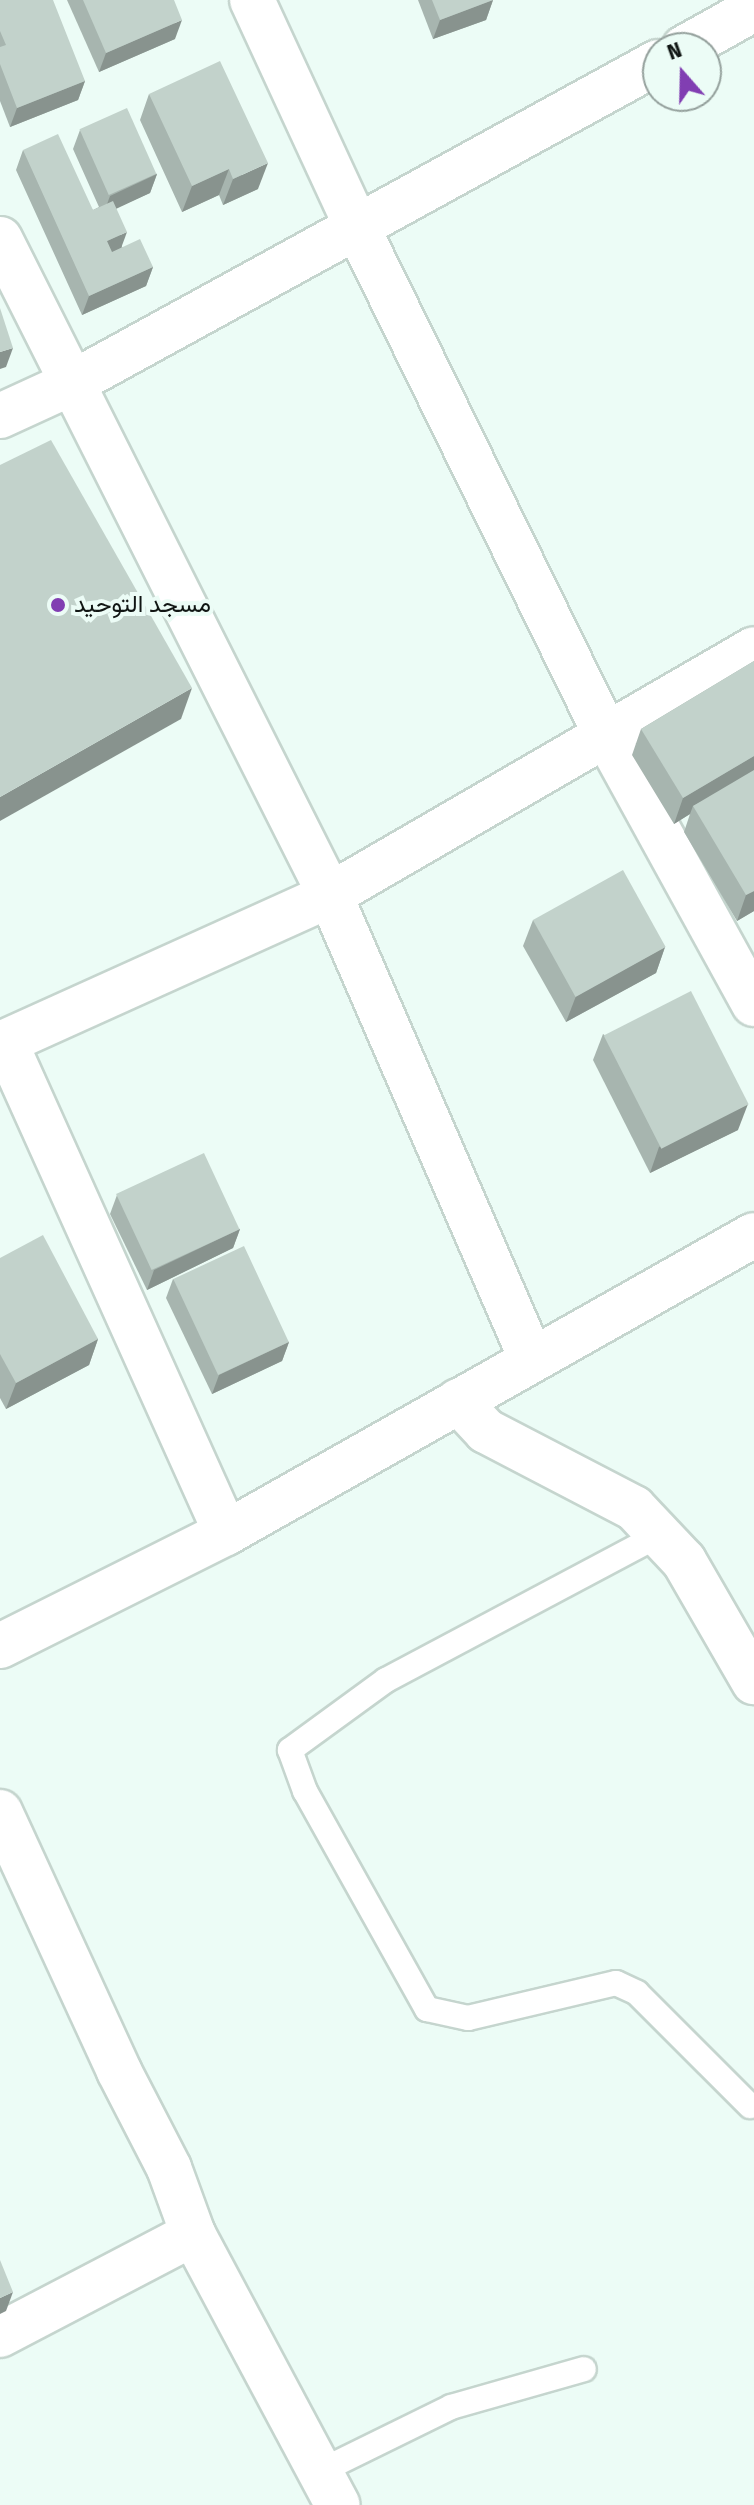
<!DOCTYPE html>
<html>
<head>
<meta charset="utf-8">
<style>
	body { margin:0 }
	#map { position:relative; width:754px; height:2505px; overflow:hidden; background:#ecfcf6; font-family:"Fira Sans Condensed",Vazirmatn,sans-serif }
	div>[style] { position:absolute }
	.roads { filter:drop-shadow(2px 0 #c5d5ce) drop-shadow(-2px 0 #c5d5ce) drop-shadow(0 2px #c5d5ce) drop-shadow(0 -2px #c5d5ce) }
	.service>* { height:24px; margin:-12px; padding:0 12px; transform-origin:12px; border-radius:12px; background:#fff }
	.minor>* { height:44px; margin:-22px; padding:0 22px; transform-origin:22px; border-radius:22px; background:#fff }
	.wall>* { inset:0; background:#a7b5af }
	.shaded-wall>* { inset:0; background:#88938e }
	.building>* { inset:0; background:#c2d2cb; transform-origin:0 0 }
	.dots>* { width:22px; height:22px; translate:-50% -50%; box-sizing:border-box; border:4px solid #ecfcf6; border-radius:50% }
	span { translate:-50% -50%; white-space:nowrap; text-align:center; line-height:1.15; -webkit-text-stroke:8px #ecfcf6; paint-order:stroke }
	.poi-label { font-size:24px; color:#111614 }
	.left { translate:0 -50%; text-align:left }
	.north { position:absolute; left:642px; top:32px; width:80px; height:80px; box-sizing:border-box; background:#ecfcf6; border:2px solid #94a09c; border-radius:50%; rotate:340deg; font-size:22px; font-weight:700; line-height:32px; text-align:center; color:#111614 }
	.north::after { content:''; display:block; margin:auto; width:28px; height:36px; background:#813eb2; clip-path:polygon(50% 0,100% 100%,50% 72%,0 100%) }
</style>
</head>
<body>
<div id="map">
	<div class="roads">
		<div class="service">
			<i style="left:659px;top:1535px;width:309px;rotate:152deg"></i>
			<i style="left:386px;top:1680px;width:119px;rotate:143.9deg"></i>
			<i style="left:290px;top:1750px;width:44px;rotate:69.9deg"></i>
			<i style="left:305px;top:1791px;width:250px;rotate:60.8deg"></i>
			<i style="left:427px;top:2009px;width:42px;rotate:12.4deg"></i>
			<i style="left:468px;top:2018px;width:152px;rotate:-13.3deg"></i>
			<i style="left:616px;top:1983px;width:23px;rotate:25deg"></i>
			<i style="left:637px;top:1993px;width:160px;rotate:45deg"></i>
			<i style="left:321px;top:2471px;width:145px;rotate:-26.2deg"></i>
			<i style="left:451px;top:2407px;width:138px;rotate:-15.9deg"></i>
		</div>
		<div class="minor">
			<i style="left:252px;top:0;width:250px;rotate:65.2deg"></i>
			<i style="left:357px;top:227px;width:566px;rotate:63.89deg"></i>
			<i style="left:606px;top:735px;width:307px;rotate:61.2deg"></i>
			<i style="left:684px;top:48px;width:80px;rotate:-29.1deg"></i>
			<i style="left:0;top:239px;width:734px;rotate:63.3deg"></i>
			<i style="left:330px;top:895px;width:505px;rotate:66.53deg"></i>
			<i style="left:0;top:416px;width:81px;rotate:-24.7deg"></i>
			<i style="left:74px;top:382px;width:666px;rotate:-28.72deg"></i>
			<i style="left:458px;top:1401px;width:41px;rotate:47deg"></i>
			<i style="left:486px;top:1431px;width:167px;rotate:27.5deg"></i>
			<i style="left:634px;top:1508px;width:73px;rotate:46.7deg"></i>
			<i style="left:684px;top:1561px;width:140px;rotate:60deg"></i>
			<i style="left:226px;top:1533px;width:538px;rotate:-114.23deg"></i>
			<i style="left:5px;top:1042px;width:357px;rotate:-24.3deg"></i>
			<i style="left:330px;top:895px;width:490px;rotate:-30.1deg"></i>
			<i style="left:0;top:1646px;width:253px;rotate:-26.6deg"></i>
			<i style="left:226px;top:1533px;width:606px;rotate:-29.44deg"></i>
			<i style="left:0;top:1812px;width:285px;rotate:65.3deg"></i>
			<i style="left:119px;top:2071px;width:109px;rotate:62.7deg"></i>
			<i style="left:169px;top:2168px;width:70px;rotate:70deg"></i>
			<i style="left:193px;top:2234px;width:218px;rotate:152.4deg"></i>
			<i style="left:193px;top:2234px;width:307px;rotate:61.9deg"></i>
		</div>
	</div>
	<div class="wall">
		<i style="clip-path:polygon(0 0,85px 81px,78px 100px,10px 127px,0 101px)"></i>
		<i style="clip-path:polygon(67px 0,174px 0,175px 39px,99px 72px)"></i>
		<i style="clip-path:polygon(418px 0,493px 0,486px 20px,433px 39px)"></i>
		<i style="clip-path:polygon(149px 94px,258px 189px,223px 205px,219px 195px,182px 212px,140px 120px)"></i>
		<i style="clip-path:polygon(80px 130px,157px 174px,150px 193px,116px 208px,122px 247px,153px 267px,146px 286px,82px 315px,16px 170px,23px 150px,93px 210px,99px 207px,73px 149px)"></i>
		<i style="clip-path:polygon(754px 661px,754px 911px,737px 921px,684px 832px,690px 814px,674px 824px,632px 755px,641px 729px)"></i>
		<i style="clip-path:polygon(533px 920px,665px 947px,656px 973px,566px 1022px,523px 946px)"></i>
		<i style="clip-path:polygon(603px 1034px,738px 1130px,650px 1173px,593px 1060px)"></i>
		<i style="clip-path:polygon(117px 1195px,240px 1229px,233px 1248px,147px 1290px,110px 1214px)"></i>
		<i style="clip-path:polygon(0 1258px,98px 1339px,89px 1365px,6px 1409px,0 1398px)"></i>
		<i style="clip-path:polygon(173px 1279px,289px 1342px,282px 1361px,212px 1394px,166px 1298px)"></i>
	</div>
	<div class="shaded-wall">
		<i style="clip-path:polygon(493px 0,486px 20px,433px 39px,440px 20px)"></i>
		<i style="clip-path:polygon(182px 20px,175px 39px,99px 72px,106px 53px)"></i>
		<i style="clip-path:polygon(85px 81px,78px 100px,10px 127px,17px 108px)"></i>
		<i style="clip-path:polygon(268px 163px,258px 189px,223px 205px,233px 179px)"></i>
		<i style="clip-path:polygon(229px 169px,219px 195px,182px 212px,192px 186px)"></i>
		<i style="clip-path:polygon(157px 174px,150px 193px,103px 215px,110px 196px)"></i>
		<i style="clip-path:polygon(127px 232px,120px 251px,100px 260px,107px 241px)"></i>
		<i style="clip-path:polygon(153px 267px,146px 286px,82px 315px,89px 296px)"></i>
		<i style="clip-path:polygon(13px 348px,6px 367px,0 369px,0 352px)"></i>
		<i style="clip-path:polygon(192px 688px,181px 719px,0 821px,0 797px)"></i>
		<i style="clip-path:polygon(754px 756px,754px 776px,693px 806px,690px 814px,674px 824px,683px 798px)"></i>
		<i style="clip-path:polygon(754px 891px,754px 911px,737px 921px,746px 895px)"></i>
		<i style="clip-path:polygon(665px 947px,656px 973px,566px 1022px,576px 996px)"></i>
		<i style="clip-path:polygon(748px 1104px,738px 1130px,650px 1173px,659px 1147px)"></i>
		<i style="clip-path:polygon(240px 1229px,233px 1248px,147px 1290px,154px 1270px)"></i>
		<i style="clip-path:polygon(98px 1339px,89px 1365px,6px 1409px,16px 1383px)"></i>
		<i style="clip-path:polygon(289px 1342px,282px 1361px,212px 1394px,219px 1375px)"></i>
		<i style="clip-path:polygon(13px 2292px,6px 2311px,0 2314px,0 2298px)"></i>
	</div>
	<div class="building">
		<i style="clip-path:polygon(0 0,53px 0,85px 81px,17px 108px,0 64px,0 47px,6px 45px,0 31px)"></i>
		<i style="clip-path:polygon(83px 0,174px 0,182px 20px,106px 53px)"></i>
		<i style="clip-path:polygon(432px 0,493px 0,440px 20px)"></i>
		<i style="clip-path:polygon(220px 61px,268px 163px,233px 179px,229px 169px,192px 186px,149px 94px)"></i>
		<i style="left:127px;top:108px;width:72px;height:52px;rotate:66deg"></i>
		<i style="clip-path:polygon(58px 134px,93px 210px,113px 201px,127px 232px,107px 241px,112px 252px,140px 239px,153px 267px,89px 296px,23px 150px)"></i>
		<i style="clip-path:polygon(0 308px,13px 348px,0 352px)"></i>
		<i style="clip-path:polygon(51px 440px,192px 688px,0 797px,0 465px)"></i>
		<i style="clip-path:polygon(754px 661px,754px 756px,683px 798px,641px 729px)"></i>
		<i style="clip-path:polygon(754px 770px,754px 891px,746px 895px,693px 806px)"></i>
		<i style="left:623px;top:870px;width:88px;height:103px;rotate:61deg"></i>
		<i style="left:691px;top:991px;width:127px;height:98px;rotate:63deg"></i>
		<i style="left:204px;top:1153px;width:84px;height:97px;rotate:65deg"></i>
		<i style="clip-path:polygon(43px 1235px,98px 1339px,16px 1383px,0 1354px,0 1258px)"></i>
		<i style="left:244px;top:1246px;width:106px;height:78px;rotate:65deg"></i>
		<i style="clip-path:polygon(0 2260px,13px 2292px,0 2298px)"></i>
	</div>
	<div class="dots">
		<i style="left:58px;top:605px;background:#813eb2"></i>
	</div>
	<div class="poi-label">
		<span class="left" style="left:74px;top:605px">مسجد التوحيد</span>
	</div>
	<div class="north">N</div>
</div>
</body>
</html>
